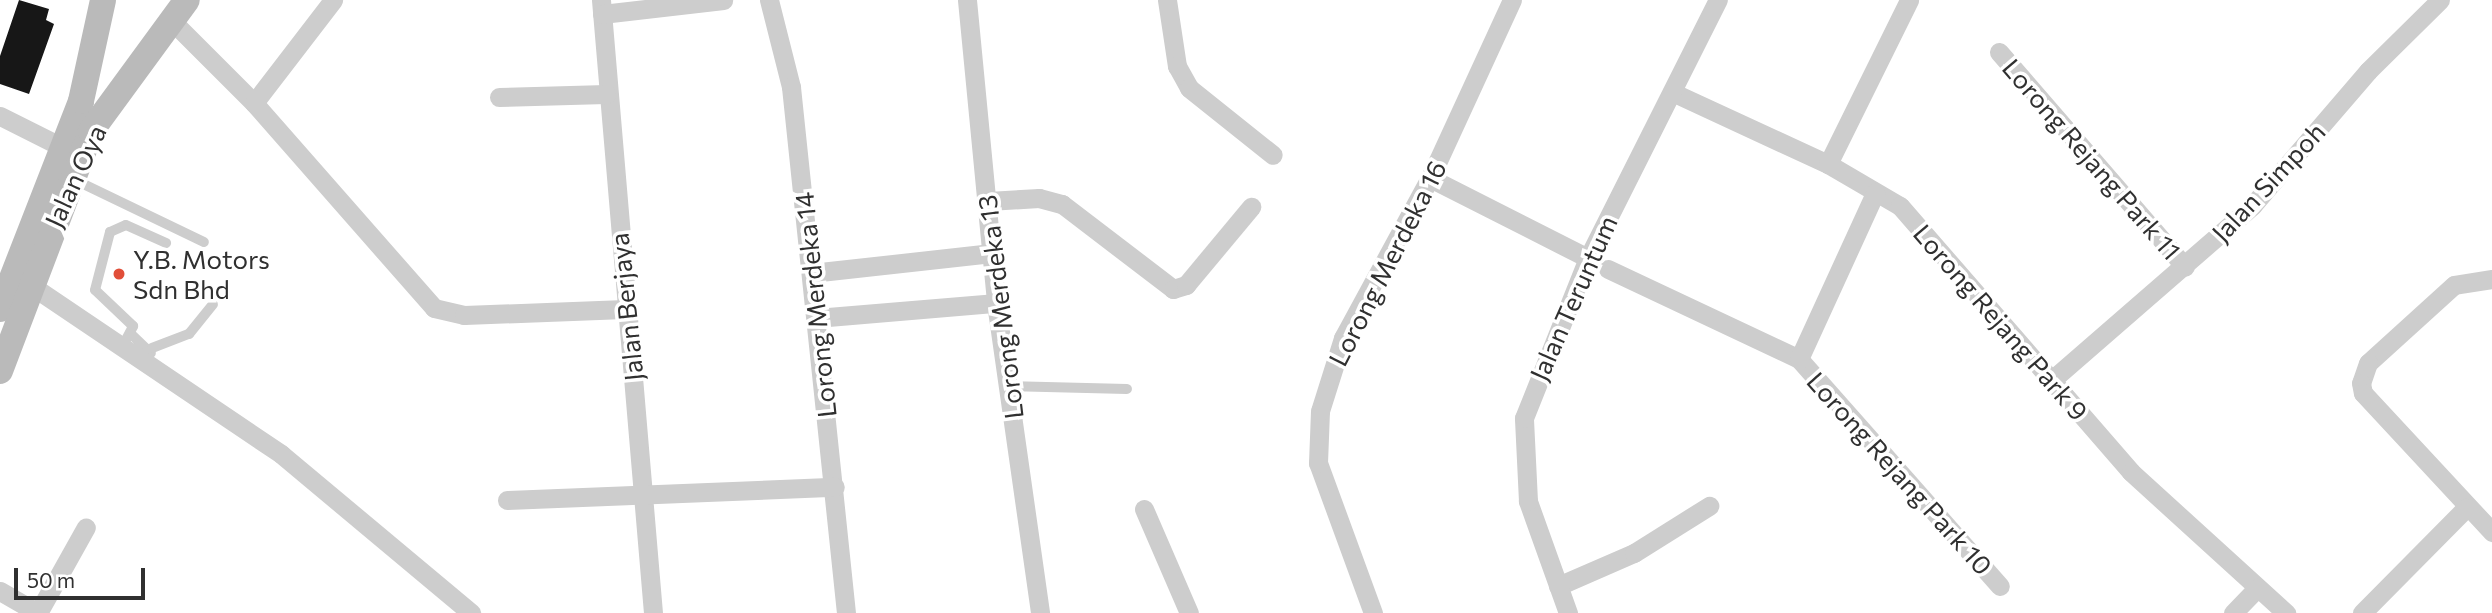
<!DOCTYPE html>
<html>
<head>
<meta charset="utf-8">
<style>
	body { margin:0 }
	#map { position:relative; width:2492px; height:613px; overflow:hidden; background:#fff; font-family:Commissioner,sans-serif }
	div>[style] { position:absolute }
	.building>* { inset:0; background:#171717 }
	.lane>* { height:10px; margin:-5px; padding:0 5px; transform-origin:5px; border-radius:5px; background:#cdcdcd }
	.street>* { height:19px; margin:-9.5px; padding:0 9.5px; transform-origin:9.5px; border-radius:9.5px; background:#cdcdcd }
	.secondary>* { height:26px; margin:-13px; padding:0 13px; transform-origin:13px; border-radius:13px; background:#bababa }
	.dots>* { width:19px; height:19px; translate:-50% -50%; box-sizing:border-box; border:4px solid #fff; border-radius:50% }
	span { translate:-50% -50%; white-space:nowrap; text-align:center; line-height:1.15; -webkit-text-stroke:7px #fff; paint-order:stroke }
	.street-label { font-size:26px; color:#303030 }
	.poi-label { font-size:26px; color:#303030 }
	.left { translate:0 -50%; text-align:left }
	.scale { position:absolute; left:14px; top:568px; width:131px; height:32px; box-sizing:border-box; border:4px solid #303030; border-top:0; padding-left:9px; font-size:21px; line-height:24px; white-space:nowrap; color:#303030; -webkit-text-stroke:5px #fff; paint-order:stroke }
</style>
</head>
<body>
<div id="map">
	<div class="building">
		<i style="clip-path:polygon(19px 0,49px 9px,46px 20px,54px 24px,29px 94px,0 84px,0 56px)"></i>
	</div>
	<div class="lane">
		<i style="left:75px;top:180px;width:143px;rotate:25.7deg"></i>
		<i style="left:130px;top:333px;width:29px;rotate:44deg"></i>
		<i style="left:152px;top:348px;width:40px;rotate:-21deg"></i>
		<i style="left:189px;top:334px;width:38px;rotate:-51deg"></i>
		<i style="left:121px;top:349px;width:26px;rotate:-62deg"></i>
		<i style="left:133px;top:326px;width:52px;rotate:-136.5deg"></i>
		<i style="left:95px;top:290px;width:60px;rotate:-75.5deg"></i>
		<i style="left:110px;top:232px;width:17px;rotate:-24deg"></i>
		<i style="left:126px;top:225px;width:44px;rotate:24.2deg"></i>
		<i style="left:1008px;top:386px;width:119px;rotate:1.4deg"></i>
	</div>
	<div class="street">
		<i style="left:601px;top:0;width:615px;rotate:85.15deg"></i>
		<i style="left:769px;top:0;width:90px;rotate:75.8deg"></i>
		<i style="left:791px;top:87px;width:529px;rotate:84.03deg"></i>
		<i style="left:967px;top:0;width:304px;rotate:84.5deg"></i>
		<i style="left:996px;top:303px;width:313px;rotate:81.9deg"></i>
		<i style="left:1167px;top:0;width:67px;rotate:81.4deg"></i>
		<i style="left:1177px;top:66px;width:25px;rotate:61deg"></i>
		<i style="left:1189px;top:88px;width:107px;rotate:38.6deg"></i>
		<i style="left:602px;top:14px;width:122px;rotate:-6.6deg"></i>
		<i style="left:173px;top:22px;width:115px;rotate:45deg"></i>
		<i style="left:254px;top:103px;width:273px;rotate:48.7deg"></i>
		<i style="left:434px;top:308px;width:31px;rotate:13deg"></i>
		<i style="left:464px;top:315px;width:161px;rotate:-2.1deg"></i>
		<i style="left:1999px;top:52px;width:284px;rotate:49.1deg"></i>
		<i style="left:1672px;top:92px;width:172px;rotate:24.8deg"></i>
		<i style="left:1828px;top:164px;width:83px;rotate:30.3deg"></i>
		<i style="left:1900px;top:206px;width:352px;rotate:49deg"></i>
		<i style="left:2131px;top:472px;width:210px;rotate:42.3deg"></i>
		<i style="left:499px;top:97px;width:107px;rotate:-1.6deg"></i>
		<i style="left:254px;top:103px;width:130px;rotate:-52.5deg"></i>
		<i style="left:0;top:116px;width:67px;rotate:26.6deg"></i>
		<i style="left:1828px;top:164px;width:183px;rotate:-63.7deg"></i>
		<i style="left:1430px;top:178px;width:177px;rotate:26.9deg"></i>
		<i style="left:988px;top:201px;width:51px;rotate:-3.4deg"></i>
		<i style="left:1039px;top:198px;width:24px;rotate:15deg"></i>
		<i style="left:1062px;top:204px;width:140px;rotate:37.4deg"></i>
		<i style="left:1173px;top:289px;width:14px;rotate:-17deg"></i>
		<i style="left:1186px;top:285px;width:102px;rotate:-50.2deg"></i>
		<i style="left:1608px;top:269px;width:211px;rotate:25.2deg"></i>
		<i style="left:1799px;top:359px;width:303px;rotate:48.5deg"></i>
		<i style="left:811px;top:273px;width:182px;rotate:-6.3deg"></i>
		<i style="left:2492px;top:279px;width:38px;rotate:171deg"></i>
		<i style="left:2454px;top:285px;width:116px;rotate:137.8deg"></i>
		<i style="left:2368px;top:363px;width:21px;rotate:109deg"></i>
		<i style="left:2361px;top:383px;width:10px;rotate:79deg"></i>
		<i style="left:2363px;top:393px;width:190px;rotate:47.1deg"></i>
		<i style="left:29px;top:284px;width:304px;rotate:34deg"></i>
		<i style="left:281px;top:454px;width:248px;rotate:39.9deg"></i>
		<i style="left:816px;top:318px;width:181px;rotate:-4.8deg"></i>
		<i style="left:1799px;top:359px;width:183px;rotate:-65.4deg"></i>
		<i style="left:2053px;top:379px;width:264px;rotate:-41deg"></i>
		<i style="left:2252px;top:206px;width:178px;rotate:-49.3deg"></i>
		<i style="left:2368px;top:71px;width:101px;rotate:-44.6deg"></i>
		<i style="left:507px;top:500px;width:328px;rotate:-2.3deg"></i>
		<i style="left:1144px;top:509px;width:113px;rotate:66.6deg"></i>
		<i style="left:1558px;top:586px;width:83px;rotate:-23.5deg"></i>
		<i style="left:1634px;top:553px;width:89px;rotate:-32.1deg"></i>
		<i style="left:0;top:591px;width:44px;rotate:30.1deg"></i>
		<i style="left:38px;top:613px;width:98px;rotate:-60.8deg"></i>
		<i style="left:1373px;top:613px;width:160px;rotate:-110.1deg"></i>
		<i style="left:1318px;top:463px;width:52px;rotate:-87.8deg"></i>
		<i style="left:1320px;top:411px;width:77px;rotate:-72.5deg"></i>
		<i style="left:1343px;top:338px;width:182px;rotate:-61.5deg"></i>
		<i style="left:1430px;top:178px;width:196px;rotate:-65.3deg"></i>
		<i style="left:1568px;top:613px;width:119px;rotate:-109.7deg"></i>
		<i style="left:1528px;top:501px;width:83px;rotate:-92.8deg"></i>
		<i style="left:1524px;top:418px;width:172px;rotate:-68.2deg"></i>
		<i style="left:1588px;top:258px;width:289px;rotate:-63.3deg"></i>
		<i style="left:2233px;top:613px;width:35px;rotate:-46deg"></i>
		<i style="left:2362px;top:613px;width:148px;rotate:-45.3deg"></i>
	</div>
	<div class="secondary">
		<i style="left:0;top:309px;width:223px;rotate:-68.7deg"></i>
		<i style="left:81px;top:101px;width:103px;rotate:-77.7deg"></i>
		<i style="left:0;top:371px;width:257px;rotate:-69.2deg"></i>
		<i style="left:91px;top:131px;width:162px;rotate:-53.8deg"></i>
	</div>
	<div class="dots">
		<i style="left:119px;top:274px;background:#e14e39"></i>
	</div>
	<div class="street-label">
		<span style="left:2092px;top:159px;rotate:49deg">Lorong Rejang Park 11</span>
		<span style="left:75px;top:176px;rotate:-65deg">Jalan Oya</span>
		<span style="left:2268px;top:182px;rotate:-47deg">Jalan Simpoh</span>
		<span style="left:1387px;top:263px;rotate:-63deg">Lorong Merdeka 16</span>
		<span style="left:1573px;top:298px;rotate:-66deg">Jalan Teruntum</span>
		<span style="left:815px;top:305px;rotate:-96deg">Lorong Merdeka 14</span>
		<span style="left:626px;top:307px;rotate:-96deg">Jalan Berjaya</span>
		<span style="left:1000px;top:307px;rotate:-97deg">Lorong Merdeka 13</span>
		<span style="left:2001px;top:322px;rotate:49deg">Lorong Rejang Park 9</span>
		<span style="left:1900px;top:473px;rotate:48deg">Lorong Rejang Park 10</span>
	</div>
	<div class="poi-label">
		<span class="left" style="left:133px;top:274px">Y.B. Motors<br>Sdn Bhd</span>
	</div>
	<div class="scale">50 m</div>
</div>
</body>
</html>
